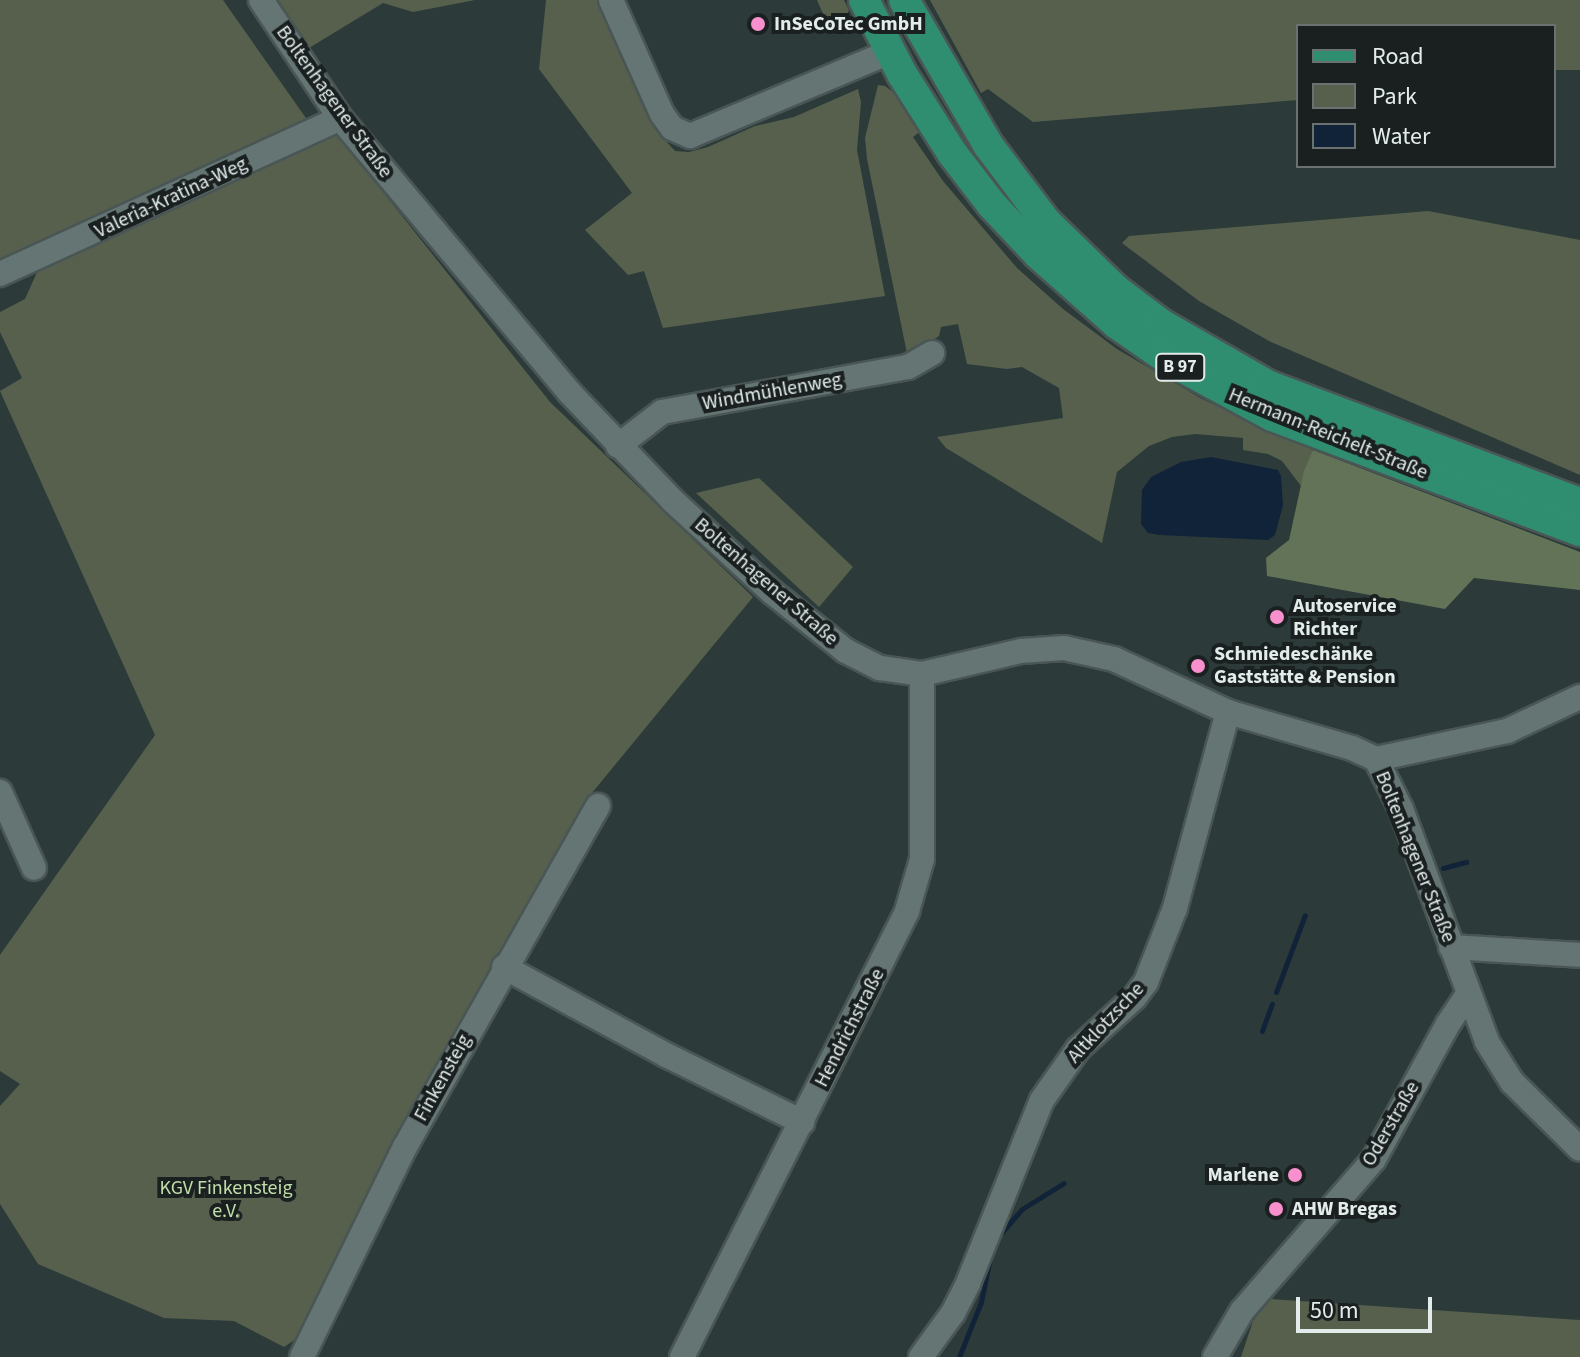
<!DOCTYPE html>
<html>
<head>
<meta charset="utf-8">
<style>
	body { margin:0 }
	#map { position:relative; width:1580px; height:1357px; overflow:hidden; background:#2c3b3a; font-family:"Source Sans 3",sans-serif }
	div>[style] { position:absolute }
	.green>* { inset:0; background:#56604d }
	.forest>* { inset:0; background:#637357 }
	.water>* { inset:0; background:#112338 }
	.stream>* { height:5px; margin:-2.5px; padding:0 2.5px; transform-origin:2.5px; border-radius:2.5px; background:#112338 }
	.roads { filter:drop-shadow(2px 0 #4a5656) drop-shadow(-2px 0 #4a5656) drop-shadow(0 2px #4a5656) drop-shadow(0 -2px #4a5656) }
	.minor>* { height:24px; margin:-12px; padding:0 12px; transform-origin:12px; border-radius:12px; background:#657574 }
	.major>* { height:30px; margin:-15px; padding:0 15px; transform-origin:15px; border-radius:15px; background:#308e70 }
	.dots>* { width:22px; height:22px; translate:-50% -50%; box-sizing:border-box; border:4px solid #1a2020; border-radius:50% }
	span { translate:-50% -50%; white-space:nowrap; text-align:center; line-height:1.15; -webkit-text-stroke:8px #1a2020; paint-order:stroke }
	.shield-label span { padding:2px 6px; background:#1a2020; border:2px solid; border-radius:6px; -webkit-text-stroke-width:0 }
	.shield-label { font-size:18px; color:#e3ebeb; font-weight:700 }
	.poi-label { font-size:20px; color:#e3ebeb; font-weight:700 }
	.left { translate:0 -50%; text-align:left }
	.right { translate:-100% -50%; text-align:right }
	.street-label { font-size:20px; color:#e3ebeb }
	.park-label { font-size:20px; color:#c1dea9 }
	.legend { position:absolute; left:1296px; top:24px; width:260px; height:144px; box-sizing:border-box; background:#1a2020; border:2px solid #6a7171; margin:0; padding:10px 14px; list-style:none; font-size:24px; color:#e3ebeb }
	.legend li { display:flex; align-items:center; gap:16px; height:40px }
	.legend b { width:40px; border:2px solid #6a7171 }
	.scale { position:absolute; left:1296px; top:1297px; width:136px; height:36px; box-sizing:border-box; border:4px solid #e3ebeb; border-top:0; padding-left:10px; font-size:24px; line-height:28px; white-space:nowrap; color:#e3ebeb; -webkit-text-stroke:6px #1a2020; paint-order:stroke }
</style>
</head>
<body>
<div id="map">
	<div class="green">
		<i style="clip-path:polygon(0 0,223px 0,308px 121px,0 261px)"></i>
		<i style="clip-path:polygon(278px 0,475px 0,413px 12px,383px 3px,309px 48px)"></i>
		<i style="clip-path:polygon(546px 0,597px 0,654px 128px,675px 151px,689px 152px,708px 147px,755px 126px,794px 117px,858px 89px,861px 102px,857px 150px,885px 296px,663px 328px,644px 271px,628px 275px,585px 230px,632px 193px,539px 69px)"></i>
		<i style="clip-path:polygon(817px 0,844px 0,849px 10px,842px 26px,835px 29px,827px 23px)"></i>
		<i style="clip-path:polygon(930px 0,1580px 0,1580px 70px,1554px 70px,1554px 26px,1298px 26px,1298px 100px,1033px 122px,988px 89px,981px 93px)"></i>
		<i style="clip-path:polygon(878px 85px,885px 86px,897px 95px,910px 112px,921px 131px,913px 137px,943px 181px,1017px 268px,1063px 309px,1117px 349px,1202px 399px,1313px 450px,1301px 486px,1282px 461px,1268px 454px,1243px 450px,1243px 438px,1195px 434px,1172px 437px,1149px 446px,1117px 472px,1102px 543px,946px 448px,937px 437px,1063px 418px,1059px 388px,1022px 367px,1007px 369px,967px 364px,958px 324px,941px 327px,939px 336px,908px 358px,867px 159px,865px 138px)"></i>
		<i style="clip-path:polygon(332px 128px,550px 402px,753px 597px,587px 799px,451px 1048px,303px 1334px,284px 1347px,234px 1321px,164px 1318px,38px 1264px,0 1204px,0 1106px,20px 1084px,0 1071px,0 955px,155px 735px,0 391px,22px 378px,0 332px,0 312px,25px 299px,38px 270px)"></i>
		<i style="clip-path:polygon(1428px 211px,1580px 240px,1580px 475px,1269px 341px,1199px 301px,1122px 243px,1129px 236px)"></i>
		<i style="clip-path:polygon(759px 478px,853px 567px,819px 607px,696px 493px)"></i>
		<i style="clip-path:polygon(1270px 1299px,1580px 1320px,1580px 1357px,1241px 1357px,1253px 1321px)"></i>
	</div>
	<div class="forest">
		<i style="clip-path:polygon(1313px 450px,1580px 552px,1580px 590px,1474px 578px,1445px 609px,1267px 576px,1266px 558px,1289px 540px,1304px 471px)"></i>
	</div>
	<div class="water">
		<i style="clip-path:polygon(1211px 457px,1278px 470px,1281px 476px,1283px 505px,1275px 535px,1268px 540px,1160px 535px,1148px 533px,1141px 524px,1142px 490px,1151px 477px,1181px 462px)"></i>
	</div>
	<div class="stream">
		<i style="left:1443px;top:868px;width:24px;rotate:-15deg"></i>
		<i style="left:1276px;top:992px;width:82px;rotate:-69.4deg"></i>
		<i style="left:1262px;top:1031px;width:29px;rotate:-70deg"></i>
		<i style="left:1002px;top:1232px;width:30px;rotate:-49deg"></i>
		<i style="left:1022px;top:1209px;width:49px;rotate:-31.8deg"></i>
		<i style="left:959px;top:1357px;width:59px;rotate:-68.2deg"></i>
		<i style="left:981px;top:1302px;width:45px;rotate:-78.4deg"></i>
	</div>
	<div class="roads">
		<div class="minor">
			<i style="left:261px;top:0;width:142px;rotate:56.2deg"></i>
			<i style="left:340px;top:118px;width:357px;rotate:50.1deg"></i>
			<i style="left:569px;top:392px;width:151px;rotate:46.3deg"></i>
			<i style="left:673px;top:501px;width:134px;rotate:42.6deg"></i>
			<i style="left:772px;top:592px;width:95px;rotate:38.6deg"></i>
			<i style="left:846px;top:651px;width:38px;rotate:27deg"></i>
			<i style="left:880px;top:668px;width:42px;rotate:8.1deg"></i>
			<i style="left:922px;top:674px;width:102px;rotate:-13.1deg"></i>
			<i style="left:1021px;top:651px;width:43px;rotate:-4deg"></i>
			<i style="left:1064px;top:648px;width:51px;rotate:12.4deg"></i>
			<i style="left:1114px;top:659px;width:126px;rotate:24.9deg"></i>
			<i style="left:1228px;top:712px;width:129px;rotate:16.2deg"></i>
			<i style="left:1352px;top:748px;width:26px;rotate:25deg"></i>
			<i style="left:1376px;top:759px;width:56px;rotate:63.4deg"></i>
			<i style="left:1401px;top:809px;width:248px;rotate:69.7deg"></i>
			<i style="left:1487px;top:1042px;width:47px;rotate:58deg"></i>
			<i style="left:1512px;top:1082px;width:95px;rotate:44.6deg"></i>
			<i style="left:611px;top:0;width:125px;rotate:65.9deg"></i>
			<i style="left:662px;top:114px;width:17px;rotate:54deg"></i>
			<i style="left:672px;top:128px;width:20px;rotate:24deg"></i>
			<i style="left:690px;top:136px;width:217px;rotate:-22.8deg"></i>
			<i style="left:0;top:274px;width:374px;rotate:-24.6deg"></i>
			<i style="left:618px;top:446px;width:56px;rotate:-37.7deg"></i>
			<i style="left:662px;top:412px;width:250px;rotate:-10.4deg"></i>
			<i style="left:908px;top:367px;width:28px;rotate:-30deg"></i>
			<i style="left:1376px;top:759px;width:134px;rotate:-12.1deg"></i>
			<i style="left:1507px;top:731px;width:81px;rotate:-25deg"></i>
			<i style="left:0;top:792px;width:83px;rotate:65.9deg"></i>
			<i style="left:1451px;top:947px;width:129px;rotate:3.5deg"></i>
			<i style="left:504px;top:967px;width:184px;rotate:28.5deg"></i>
			<i style="left:666px;top:1055px;width:152px;rotate:26.2deg"></i>
			<i style="left:302px;top:1357px;width:234px;rotate:-63.9deg"></i>
			<i style="left:405px;top:1147px;width:392px;rotate:-60.5deg"></i>
			<i style="left:682px;top:1357px;width:500px;rotate:-63.2deg"></i>
			<i style="left:907px;top:911px;width:54px;rotate:-73.9deg"></i>
			<i style="left:922px;top:859px;width:185px;rotate:-90deg"></i>
			<i style="left:921px;top:1357px;width:54px;rotate:-54deg"></i>
			<i style="left:953px;top:1313px;width:34px;rotate:-63deg"></i>
			<i style="left:968px;top:1283px;width:197px;rotate:-68deg"></i>
			<i style="left:1042px;top:1100px;width:62px;rotate:-54.8deg"></i>
			<i style="left:1078px;top:1049px;width:77px;rotate:-42.4deg"></i>
			<i style="left:1135px;top:997px;width:19px;rotate:-54deg"></i>
			<i style="left:1146px;top:982px;width:79px;rotate:-68.6deg"></i>
			<i style="left:1175px;top:908px;width:203px;rotate:-74.9deg"></i>
			<i style="left:1215px;top:1357px;width:53px;rotate:-59.6deg"></i>
			<i style="left:1242px;top:1311px;width:201px;rotate:-49deg"></i>
			<i style="left:1374px;top:1159px;width:154px;rotate:-61.3deg"></i>
			<i style="left:1448px;top:1024px;width:34px;rotate:-56deg"></i>
		</div>
		<div class="major">
			<i style="left:864px;top:0;width:83px;rotate:62.8deg"></i>
			<i style="left:902px;top:74px;width:93px;rotate:57.7deg"></i>
			<i style="left:952px;top:153px;width:66px;rotate:52.4deg"></i>
			<i style="left:992px;top:205px;width:67px;rotate:46.8deg"></i>
			<i style="left:1038px;top:254px;width:106px;rotate:41.5deg"></i>
			<i style="left:1117px;top:324px;width:63px;rotate:34.7deg"></i>
			<i style="left:1169px;top:360px;width:117px;rotate:28.5deg"></i>
			<i style="left:1272px;top:416px;width:329px;rotate:20.5deg"></i>
			<i style="left:904px;top:0;width:168px;rotate:59.9deg"></i>
			<i style="left:988px;top:145px;width:96px;rotate:53deg"></i>
			<i style="left:1046px;top:222px;width:98px;rotate:44.2deg"></i>
			<i style="left:1116px;top:290px;width:56px;rotate:37.1deg"></i>
			<i style="left:1161px;top:324px;width:122px;rotate:29.9deg"></i>
			<i style="left:1267px;top:385px;width:335px;rotate:20.7deg"></i>
		</div>
	</div>
	<div class="dots">
		<i style="left:758px;top:24px;background:#f890cd"></i>
		<i style="left:1277px;top:617px;background:#f890cd"></i>
		<i style="left:1198px;top:666px;background:#f890cd"></i>
		<i style="left:1295px;top:1175px;background:#f890cd"></i>
		<i style="left:1276px;top:1209px;background:#f890cd"></i>
	</div>
	<div class="shield-label">
		<span style="left:1180px;top:367px">B 97</span>
	</div>
	<div class="poi-label">
		<span class="left" style="left:774px;top:24px">InSeCoTec GmbH</span>
		<span class="left" style="left:1293px;top:618px">Autoservice<br>Richter</span>
		<span class="left" style="left:1214px;top:666px">Schmiedeschänke<br>Gaststätte &amp; Pension</span>
		<span class="right" style="left:1279px;top:1175px">Marlene</span>
		<span class="left" style="left:1292px;top:1209px">AHW Bregas</span>
	</div>
	<div class="street-label">
		<span style="left:334px;top:102px;rotate:54deg">Boltenhagener Straße</span>
		<span style="left:171px;top:198px;rotate:-25deg">Valeria-Kratina-Weg</span>
		<span style="left:772px;top:392px;rotate:-10deg">Windmühlenweg</span>
		<span style="left:1328px;top:434px;rotate:22deg">Hermann-Reichelt-Straße</span>
		<span style="left:766px;top:582px;rotate:41deg">Boltenhagener Straße</span>
		<span style="left:1415px;top:857px;rotate:68deg">Boltenhagener Straße</span>
		<span style="left:1106px;top:1023px;rotate:-47deg">Altklotzsche</span>
		<span style="left:850px;top:1028px;rotate:-63deg">Hendrichstraße</span>
		<span style="left:443px;top:1078px;rotate:-61deg">Finkensteig</span>
		<span style="left:1391px;top:1124px;rotate:-60deg">Oderstraße</span>
	</div>
	<div class="park-label">
		<span style="left:226px;top:1200px">KGV Finkensteig<br>e.V.</span>
	</div>
	<ul class="legend">
	<li><b style="height:10px;background:#308e70"></b>Road</li>
	<li><b style="height:22px;background:#56604d"></b>Park</li>
	<li><b style="height:22px;background:#112338"></b>Water</li>
	</ul>
	<div class="scale">50 m</div>
</div>
</body>
</html>
